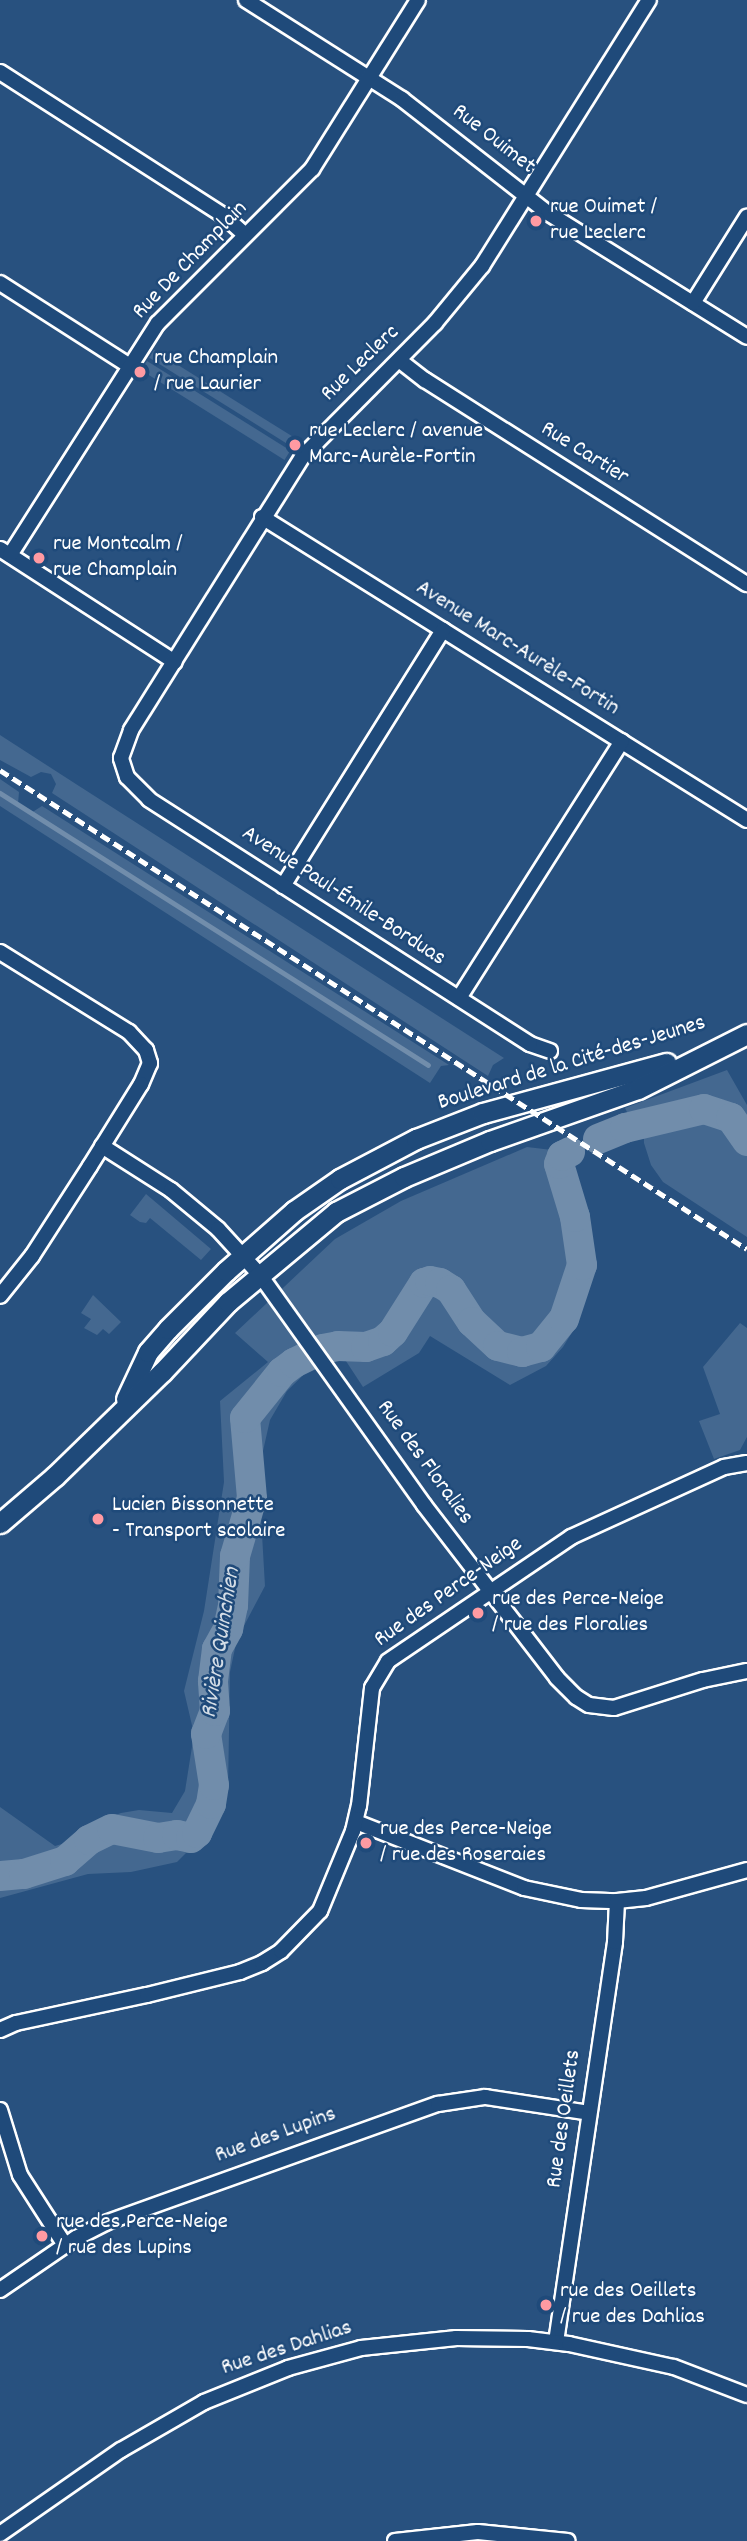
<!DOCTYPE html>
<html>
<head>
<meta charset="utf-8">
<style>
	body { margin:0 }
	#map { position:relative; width:747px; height:2541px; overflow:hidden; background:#28517f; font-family:Dekko,sans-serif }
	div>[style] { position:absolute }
	.green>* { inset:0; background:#446890; transform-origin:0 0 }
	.stream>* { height:5px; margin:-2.5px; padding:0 2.5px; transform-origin:2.5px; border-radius:2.5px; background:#718dab }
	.river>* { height:30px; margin:-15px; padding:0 15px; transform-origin:15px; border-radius:15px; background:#718dab }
	.roads { filter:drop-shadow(2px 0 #fff) drop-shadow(-2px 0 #fff) drop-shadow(0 2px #fff) drop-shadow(0 -2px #fff) }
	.minor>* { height:14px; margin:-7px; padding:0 7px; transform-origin:7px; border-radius:7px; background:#1f4a7a }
	.secondary>* { height:19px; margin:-9.5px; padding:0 9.5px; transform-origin:9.5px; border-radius:9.5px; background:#1f4a7a }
	.rail>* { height:5px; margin-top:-2.5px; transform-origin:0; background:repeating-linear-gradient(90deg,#fff 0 10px,transparent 0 15px) }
	.dots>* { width:19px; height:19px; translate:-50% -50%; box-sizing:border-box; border:4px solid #1f4a7a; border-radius:50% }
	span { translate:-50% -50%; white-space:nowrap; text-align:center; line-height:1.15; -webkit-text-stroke:5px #1f4a7a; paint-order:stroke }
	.street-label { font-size:23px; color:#fff }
	.poi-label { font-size:23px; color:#fff }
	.left { translate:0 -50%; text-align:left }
	.water-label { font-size:24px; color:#d4dde6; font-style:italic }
</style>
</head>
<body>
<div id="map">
	<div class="green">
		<i style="left:154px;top:350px;width:171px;height:9px;rotate:32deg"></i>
		<i style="left:147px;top:361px;width:169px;height:11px;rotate:32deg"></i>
		<i style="clip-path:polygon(0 735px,79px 786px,504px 1058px,493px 1065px,488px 1076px,52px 793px,56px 784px,51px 774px,41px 772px,31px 777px,0 760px)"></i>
		<i style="clip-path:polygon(0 779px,19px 792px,18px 804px,25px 811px,31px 813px,42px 806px,449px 1065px,441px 1066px,430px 1083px,0 806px)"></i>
		<i style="clip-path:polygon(727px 1070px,747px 1105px,747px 1237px,663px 1182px,651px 1165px,644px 1143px,643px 1114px,628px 1114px,625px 1108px)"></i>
		<i style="clip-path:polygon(527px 1147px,552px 1150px,577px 1183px,588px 1239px,590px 1278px,576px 1326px,563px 1347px,546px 1366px,510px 1385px,430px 1336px,419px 1353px,363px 1387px,342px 1355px,330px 1349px,287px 1391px,270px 1420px,263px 1451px,259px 1482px,265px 1586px,237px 1639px,230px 1672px,228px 1791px,214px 1825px,177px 1862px,131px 1872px,88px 1874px,0 1898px,0 1807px,55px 1846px,72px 1841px,98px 1821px,121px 1813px,139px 1810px,172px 1813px,185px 1791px,194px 1734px,184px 1691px,204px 1611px,224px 1482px,220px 1401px,268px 1362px,235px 1333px,335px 1239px,401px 1201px)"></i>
		<i style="clip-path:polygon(146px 1194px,211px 1249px,201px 1260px,150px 1218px,146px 1223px,140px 1222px,130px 1215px)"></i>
		<i style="clip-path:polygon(93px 1295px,121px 1322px,109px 1334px,103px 1329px,97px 1335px,84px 1328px,91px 1319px,81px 1313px)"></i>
		<i style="clip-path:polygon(740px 1323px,747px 1328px,747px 1437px,740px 1450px,714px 1459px,699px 1421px,720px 1414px,703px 1367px)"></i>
	</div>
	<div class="stream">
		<i style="left:0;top:793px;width:507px;rotate:32.44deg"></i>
	</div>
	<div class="river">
		<i style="left:598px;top:1139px;width:29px;rotate:-22deg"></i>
		<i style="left:625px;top:1128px;width:81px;rotate:-13.5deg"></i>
		<i style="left:704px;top:1109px;width:28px;rotate:18deg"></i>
		<i style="left:731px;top:1118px;width:28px;rotate:55deg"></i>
		<i style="left:0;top:1876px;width:24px;rotate:-5deg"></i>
		<i style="left:24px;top:1874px;width:43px;rotate:-17.6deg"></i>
		<i style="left:65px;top:1861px;width:32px;rotate:-41deg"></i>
		<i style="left:89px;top:1840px;width:25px;rotate:-26deg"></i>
		<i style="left:112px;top:1829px;width:47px;rotate:11.1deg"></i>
		<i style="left:158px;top:1838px;width:19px;rotate:-9deg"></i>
		<i style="left:177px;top:1835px;width:14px;rotate:12deg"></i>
		<i style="left:191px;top:1838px;width:8px;rotate:-40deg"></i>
		<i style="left:197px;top:1833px;width:32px;rotate:-64deg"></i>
		<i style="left:211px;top:1804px;width:19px;rotate:-81deg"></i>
		<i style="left:214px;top:1785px;width:52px;rotate:-98.9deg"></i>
		<i style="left:206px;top:1734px;width:25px;rotate:-69deg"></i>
		<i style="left:215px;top:1711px;width:30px;rotate:-94deg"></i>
		<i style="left:213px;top:1681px;width:32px;rotate:-83deg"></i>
		<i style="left:217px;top:1649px;width:23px;rotate:-61deg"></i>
		<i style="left:228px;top:1629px;width:24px;rotate:-78deg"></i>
		<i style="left:233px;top:1606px;width:50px;rotate:-87.7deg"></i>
		<i style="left:235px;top:1556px;width:60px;rotate:-73.7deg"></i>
		<i style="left:252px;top:1498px;width:80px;rotate:-95deg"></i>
		<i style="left:245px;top:1418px;width:59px;rotate:-51.2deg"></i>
		<i style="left:282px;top:1372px;width:15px;rotate:-37deg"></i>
		<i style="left:294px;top:1363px;width:32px;rotate:-26deg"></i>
		<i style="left:323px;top:1349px;width:15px;rotate:-11deg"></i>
		<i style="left:338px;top:1346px;width:28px;rotate:2deg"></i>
		<i style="left:366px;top:1347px;width:18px;rotate:-19deg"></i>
		<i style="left:383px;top:1341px;width:13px;rotate:-42deg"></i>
		<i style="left:393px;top:1332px;width:58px;rotate:-57.7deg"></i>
		<i style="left:424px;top:1283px;width:6px;rotate:-18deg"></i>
		<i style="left:430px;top:1281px;width:10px;rotate:11deg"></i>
		<i style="left:440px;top:1283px;width:13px;rotate:32deg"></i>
		<i style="left:451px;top:1290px;width:38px;rotate:57deg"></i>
		<i style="left:472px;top:1322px;width:35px;rotate:43deg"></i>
		<i style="left:498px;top:1346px;width:25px;rotate:14deg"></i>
		<i style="left:522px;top:1352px;width:20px;rotate:-15deg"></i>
		<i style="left:541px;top:1347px;width:36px;rotate:-51deg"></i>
		<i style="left:564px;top:1319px;width:57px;rotate:-71.6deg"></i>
		<i style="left:582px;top:1265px;width:49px;rotate:-98.3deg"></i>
		<i style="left:575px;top:1217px;width:55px;rotate:-106.8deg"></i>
		<i style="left:559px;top:1164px;width:9px;rotate:-69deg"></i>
		<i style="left:562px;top:1156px;width:9px;rotate:-27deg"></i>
	</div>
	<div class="roads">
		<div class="minor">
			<i style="left:246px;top:0;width:185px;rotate:32.4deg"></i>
			<i style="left:402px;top:99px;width:185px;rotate:38deg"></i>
			<i style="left:548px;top:213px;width:234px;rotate:31.9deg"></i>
			<i style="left:0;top:72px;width:265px;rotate:32.7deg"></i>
			<i style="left:223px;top:215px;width:30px;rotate:42deg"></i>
			<i style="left:0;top:283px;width:154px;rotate:32.6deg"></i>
			<i style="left:693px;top:303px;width:102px;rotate:-57.9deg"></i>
			<i style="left:399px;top:360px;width:33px;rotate:38deg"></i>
			<i style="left:425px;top:380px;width:381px;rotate:32.4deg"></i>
			<i style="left:262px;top:517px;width:572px;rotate:31.99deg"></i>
			<i style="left:0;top:549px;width:208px;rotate:32.9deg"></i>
			<i style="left:10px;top:555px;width:275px;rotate:-57.5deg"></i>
			<i style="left:158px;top:323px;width:218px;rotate:-45deg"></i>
			<i style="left:312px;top:169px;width:199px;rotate:-57.9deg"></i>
			<i style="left:283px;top:886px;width:302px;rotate:-58deg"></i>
			<i style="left:0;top:952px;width:152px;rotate:31.8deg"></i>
			<i style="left:129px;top:1032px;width:25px;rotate:47deg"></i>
			<i style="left:146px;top:1050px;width:14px;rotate:73deg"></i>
			<i style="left:150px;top:1063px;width:23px;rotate:113deg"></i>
			<i style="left:141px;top:1084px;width:97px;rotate:121.9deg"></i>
			<i style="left:90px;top:1166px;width:107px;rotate:122.8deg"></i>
			<i style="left:32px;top:1256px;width:51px;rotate:128.7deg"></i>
			<i style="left:459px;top:998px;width:304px;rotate:-57.6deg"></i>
			<i style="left:550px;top:1051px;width:21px;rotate:-161deg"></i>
			<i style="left:530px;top:1044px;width:453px;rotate:-147.3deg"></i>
			<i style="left:149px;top:799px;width:31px;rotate:-135deg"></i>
			<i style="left:127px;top:777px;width:20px;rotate:-108deg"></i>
			<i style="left:121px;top:758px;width:30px;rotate:-70deg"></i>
			<i style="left:131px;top:730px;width:322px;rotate:-57.9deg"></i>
			<i style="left:302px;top:457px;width:189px;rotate:-45.2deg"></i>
			<i style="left:435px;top:323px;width:74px;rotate:-50.5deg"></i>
			<i style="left:482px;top:266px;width:314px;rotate:-57.9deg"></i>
			<i style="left:102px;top:1146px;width:82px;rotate:32.5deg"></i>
			<i style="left:171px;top:1190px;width:61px;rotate:39.7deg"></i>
			<i style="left:218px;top:1229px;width:62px;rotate:47.6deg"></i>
			<i style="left:260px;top:1275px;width:282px;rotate:54.5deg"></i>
			<i style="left:424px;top:1505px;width:218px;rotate:52.4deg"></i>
			<i style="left:557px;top:1678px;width:27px;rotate:45deg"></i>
			<i style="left:576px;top:1697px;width:15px;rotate:32deg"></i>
			<i style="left:589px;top:1705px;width:25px;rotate:7deg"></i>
			<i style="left:614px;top:1708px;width:93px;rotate:-17.5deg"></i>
			<i style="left:703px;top:1680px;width:45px;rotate:-11.6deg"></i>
			<i style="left:356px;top:1822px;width:180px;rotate:21.4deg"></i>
			<i style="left:524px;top:1888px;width:58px;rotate:11.9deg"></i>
			<i style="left:581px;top:1900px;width:36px;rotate:2deg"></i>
			<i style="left:617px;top:1901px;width:29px;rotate:-6deg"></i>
			<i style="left:646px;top:1898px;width:105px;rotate:-15.5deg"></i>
			<i style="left:0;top:2030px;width:17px;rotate:-24deg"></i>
			<i style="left:16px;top:2023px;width:134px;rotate:-12.1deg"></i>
			<i style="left:147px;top:1995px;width:96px;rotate:-13.9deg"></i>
			<i style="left:240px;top:1972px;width:24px;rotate:-22deg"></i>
			<i style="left:262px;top:1963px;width:22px;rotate:-32deg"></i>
			<i style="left:281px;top:1951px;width:56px;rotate:-45.7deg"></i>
			<i style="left:320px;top:1911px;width:87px;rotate:-67.6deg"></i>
			<i style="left:353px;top:1831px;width:26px;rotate:-77deg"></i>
			<i style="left:359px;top:1806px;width:119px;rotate:-83.7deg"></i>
			<i style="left:372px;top:1688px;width:31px;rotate:-59deg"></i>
			<i style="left:388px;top:1661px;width:221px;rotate:-34.1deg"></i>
			<i style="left:571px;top:1537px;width:168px;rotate:-24.6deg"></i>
			<i style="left:724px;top:1467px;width:23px;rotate:-10deg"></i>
			<i style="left:0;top:2110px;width:68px;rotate:72.9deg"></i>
			<i style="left:20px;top:2175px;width:83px;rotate:57.3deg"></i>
			<i style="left:0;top:2290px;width:92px;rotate:-34.4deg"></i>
			<i style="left:76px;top:2238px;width:33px;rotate:-27deg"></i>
			<i style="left:105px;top:2223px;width:354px;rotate:-19.7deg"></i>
			<i style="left:438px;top:2104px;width:48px;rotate:-8.5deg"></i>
			<i style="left:485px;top:2097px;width:105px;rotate:8.7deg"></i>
			<i style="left:556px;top:2342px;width:404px;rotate:-81.6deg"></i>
			<i style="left:615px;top:1942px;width:41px;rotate:-87.2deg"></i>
			<i style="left:0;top:2534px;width:147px;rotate:-34.8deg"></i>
			<i style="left:121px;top:2450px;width:96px;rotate:-30deg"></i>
			<i style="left:204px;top:2402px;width:91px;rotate:-22deg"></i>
			<i style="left:288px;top:2368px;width:76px;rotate:-15.3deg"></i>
			<i style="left:361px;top:2348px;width:96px;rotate:-6deg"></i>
			<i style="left:456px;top:2338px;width:72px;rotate:0.8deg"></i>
			<i style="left:528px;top:2339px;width:41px;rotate:7deg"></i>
			<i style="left:569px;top:2344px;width:107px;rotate:12.4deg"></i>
			<i style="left:674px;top:2367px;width:78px;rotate:21deg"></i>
			<i style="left:395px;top:2541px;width:83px;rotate:-6.2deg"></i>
			<i style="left:478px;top:2532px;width:90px;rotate:5.7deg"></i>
		</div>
		<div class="secondary">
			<i style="left:126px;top:1399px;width:52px;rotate:-64.9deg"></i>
			<i style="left:148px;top:1352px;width:30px;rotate:-49deg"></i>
			<i style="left:168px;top:1329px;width:82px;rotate:-45deg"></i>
			<i style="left:226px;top:1271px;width:91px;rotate:-41.4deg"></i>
			<i style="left:294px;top:1211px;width:56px;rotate:-34.8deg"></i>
			<i style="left:340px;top:1179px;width:86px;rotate:-27.8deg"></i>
			<i style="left:416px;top:1139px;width:72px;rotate:-21.2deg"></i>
			<i style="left:483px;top:1113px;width:190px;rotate:-15.3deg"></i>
			<i style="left:0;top:1523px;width:72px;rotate:-40.5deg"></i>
			<i style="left:55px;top:1476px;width:149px;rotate:-44.2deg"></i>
			<i style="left:162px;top:1372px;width:96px;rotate:-46.7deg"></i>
			<i style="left:228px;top:1302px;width:141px;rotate:-39.8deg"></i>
			<i style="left:336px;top:1212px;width:76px;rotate:-27.2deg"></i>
			<i style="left:404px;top:1177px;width:93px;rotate:-22.7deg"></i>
			<i style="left:490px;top:1141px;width:157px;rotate:-19.4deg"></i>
			<i style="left:638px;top:1089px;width:122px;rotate:-26.8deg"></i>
		</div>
	</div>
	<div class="rail">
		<i style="left:0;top:770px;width:887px;rotate:32.67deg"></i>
	</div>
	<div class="dots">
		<i style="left:536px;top:221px;background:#ff9aa2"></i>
		<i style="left:140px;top:372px;background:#ff9aa2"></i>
		<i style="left:295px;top:445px;background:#ff9aa2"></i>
		<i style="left:39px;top:558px;background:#ff9aa2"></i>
		<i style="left:98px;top:1519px;background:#ff9aa2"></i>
		<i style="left:478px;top:1613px;background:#ff9aa2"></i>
		<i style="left:366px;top:1843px;background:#ff9aa2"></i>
		<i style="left:42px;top:2236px;background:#ff9aa2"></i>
		<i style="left:546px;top:2305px;background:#ff9aa2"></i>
	</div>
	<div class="street-label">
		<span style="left:493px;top:140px;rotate:38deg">Rue Ouimet</span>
		<span style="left:191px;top:261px;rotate:-46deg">Rue De Champlain</span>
		<span style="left:361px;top:364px;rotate:-44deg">Rue Leclerc</span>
		<span style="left:584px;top:454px;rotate:32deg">Rue Cartier</span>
		<span style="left:517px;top:649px;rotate:32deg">Avenue Marc-Aurèle-Fortin</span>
		<span style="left:343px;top:897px;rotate:33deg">Avenue Paul-Émile-Borduas</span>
		<span style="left:572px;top:1064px;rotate:-17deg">Boulevard de la Cité-des-Jeunes</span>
		<span style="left:424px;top:1463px;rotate:54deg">Rue des Floralies</span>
		<span style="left:449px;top:1593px;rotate:-35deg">Rue des Perce-Neige</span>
		<span style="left:565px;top:2119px;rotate:-82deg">Rue des Oeillets</span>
		<span style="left:276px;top:2136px;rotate:-20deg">Rue des Lupins</span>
		<span style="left:287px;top:2349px;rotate:-18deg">Rue des Dahlias</span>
	</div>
	<div class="poi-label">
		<span class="left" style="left:550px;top:221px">rue Ouimet /<br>rue Leclerc</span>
		<span class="left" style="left:154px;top:372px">rue Champlain<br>/ rue Laurier</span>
		<span class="left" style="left:309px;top:445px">rue Leclerc / avenue<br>Marc-Aurèle-Fortin</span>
		<span class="left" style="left:53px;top:558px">rue Montcalm /<br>rue Champlain</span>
		<span class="left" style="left:112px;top:1519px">Lucien Bissonnette<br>- Transport scolaire</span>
		<span class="left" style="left:492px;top:1613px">rue des Perce-Neige<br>/ rue des Floralies</span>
		<span class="left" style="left:380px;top:1843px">rue des Perce-Neige<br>/ rue des Roseraies</span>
		<span class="left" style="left:56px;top:2236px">rue des Perce-Neige<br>/ rue des Lupins</span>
		<span class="left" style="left:560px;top:2305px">rue des Oeillets<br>/ rue des Dahlias</span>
	</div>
	<div class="water-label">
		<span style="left:222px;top:1643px;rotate:-81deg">Rivière Quinchien</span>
	</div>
</div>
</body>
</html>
